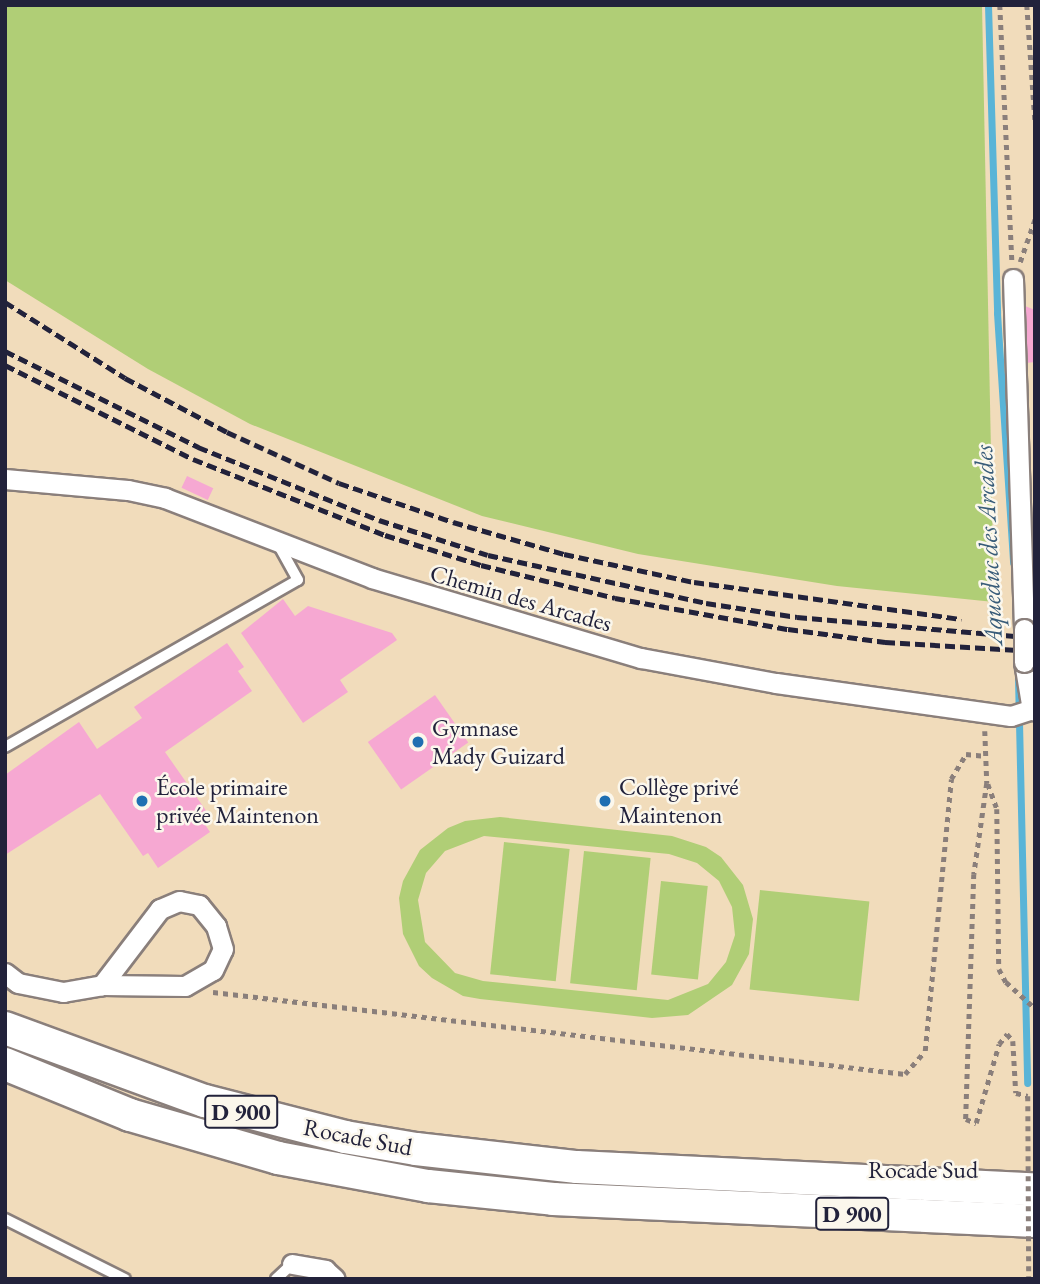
<!DOCTYPE html>
<html>
<head>
<meta charset="utf-8">
<style>
	body { margin:0 }
	#map { position:relative; width:1040px; height:1284px; overflow:hidden; background:#f1dcbb; font-family:"EB Garamond",serif }
	div>[style] { position:absolute }
	.green>* { inset:0; background:#b0ce76; transform-origin:0 0 }
	.stream>* { height:7px; margin:-3.5px; padding:0 3.5px; transform-origin:3.5px; border-radius:3.5px; background:#59b4d7 }
	.building>* { inset:0; background:#f6a8d2; transform-origin:0 0 }
	.path>* { height:4.5px; margin-top:-2.25px; transform-origin:0; background:repeating-linear-gradient(90deg,#8a7f7b 0 5px,transparent 0 10px) }
	.roads { filter:drop-shadow(2px 0 #8a7f7b) drop-shadow(-2px 0 #8a7f7b) drop-shadow(0 2px #8a7f7b) drop-shadow(0 -2px #8a7f7b) }
	.lane>* { height:10px; margin:-5px; padding:0 5px; transform-origin:5px; border-radius:5px; background:#fff }
	.street>* { height:19px; margin:-9.5px; padding:0 9.5px; transform-origin:9.5px; border-radius:9.5px; background:#fff }
	.primary>* { height:32px; margin:-16px; padding:0 16px; transform-origin:16px; border-radius:16px; background:#fff }
	.rail>* { height:5px; margin-top:-2.5px; transform-origin:0; background:repeating-linear-gradient(90deg,#22223b 0 10px,transparent 0 15px) }
	.path-bridge>* { height:4.5px; margin-top:-2.25px; transform-origin:0; background:repeating-linear-gradient(90deg,#8a7f7b 0 5px,transparent 0 10px) }
	.bridges { filter:drop-shadow(2px 0 #8a7f7b) drop-shadow(-2px 0 #8a7f7b) drop-shadow(0 2px #8a7f7b) drop-shadow(0 -2px #8a7f7b) }
	.street-bridge>* { height:19px; margin:-9.5px; padding:0 9.5px; transform-origin:9.5px; border-radius:9.5px; background:#fff }
	.dots>* { width:19px; height:19px; translate:-50% -50%; box-sizing:border-box; border:4px solid #fbf7ec; border-radius:50% }
	span { translate:-50% -50%; white-space:nowrap; text-align:center; line-height:1.15; -webkit-text-stroke:5px #fbf7ec; paint-order:stroke }
	.shield-label span { padding:2px 5px; background:#fbf7ec; border:2px solid; border-radius:5px; -webkit-text-stroke-width:0 }
	.shield-label { font-size:23px; color:#22223b; font-weight:700 }
	.street-label { font-size:24px; color:#22223b }
	.poi-label { font-size:24px; color:#22223b }
	.left { translate:0 -50%; text-align:left }
	.water-label { font-size:26px; color:#385c79; font-style:italic }
	.frame { position:absolute; inset:0; border:7px solid #22223b; pointer-events:none }
</style>
</head>
<body>
<div id="map">
	<div class="green">
		<i style="clip-path:polygon(5px 5px,982px 5px,994px 602px,837px 586px,638px 554px,482px 516px,250px 424px,148px 369px,5px 280px)"></i>
		<i style="clip-path:polygon(evenodd,500px 817px,672px 836px,706px 847px,721px 857px,743px 885px,753px 919px,749px 954px,732px 985px,688px 1015px,652px 1018px,480px 999px,463px 996px,432px 978px,419px 966px,403px 934px,399px 898px,403px 881px,420px 850px,448px 828px,465px 821px,500px 817px,484px 836px,669px 854px,697px 863px,719px 881px,732px 907px,735px 935px,726px 962px,708px 984px,668px 1000px,483px 981px,455px 973px,425px 942px,418px 900px,426px 873px,445px 851px,484px 836px)"></i>
		<i style="left:504px;top:842px;width:66px;height:133px;rotate:6deg"></i>
		<i style="left:584px;top:851px;width:67px;height:133px;rotate:6deg"></i>
		<i style="left:661px;top:881px;width:47px;height:94px;rotate:6deg"></i>
		<i style="left:760px;top:890px;width:110px;height:100px;rotate:6deg"></i>
	</div>
	<div class="stream">
		<i style="left:988px;top:5px;width:308px;rotate:88.3deg"></i>
		<i style="left:997px;top:313px;width:250px;rotate:86.3deg"></i>
		<i style="left:1018px;top:678px;width:405px;rotate:88.7deg"></i>
	</div>
	<div class="building">
		<i style="clip-path:polygon(1025px 306px,1035px 310px,1035px 362px,1026px 363px)"></i>
		<i style="left:187px;top:476px;width:29px;height:13px;rotate:25deg"></i>
		<i style="clip-path:polygon(283px 599px,295px 616px,308px 606px,392px 633px,397px 640px,340px 680px,348px 692px,303px 723px,241px 633px)"></i>
		<i style="clip-path:polygon(227px 643px,244px 667px,238px 671px,252px 691px,165px 752px,207px 812px,200px 817px,210px 832px,158px 868px,148px 853px,143px 856px,100px 794px,5px 855px,5px 775px,79px 722px,97px 749px,142px 718px,134px 707px)"></i>
		<i style="left:435px;top:695px;width:58px;height:82px;rotate:55deg"></i>
	</div>
	<div class="path">
		<i style="left:1000px;top:5px;width:256px;rotate:87.3deg"></i>
		<i style="left:1027px;top:5px;width:115px;rotate:86deg"></i>
		<i style="left:1020px;top:262px;width:46px;rotate:-70.8deg"></i>
		<i style="left:985px;top:731px;width:52px;rotate:87.8deg"></i>
		<i style="left:987px;top:783px;width:92px;rotate:98.1deg"></i>
		<i style="left:974px;top:874px;width:245px;rotate:91.9deg"></i>
		<i style="left:966px;top:1119px;width:11px;rotate:22deg"></i>
		<i style="left:976px;top:1123px;width:82px;rotate:-73.8deg"></i>
		<i style="left:999px;top:1044px;width:13px;rotate:-51deg"></i>
		<i style="left:1007px;top:1034px;width:9px;rotate:49deg"></i>
		<i style="left:1013px;top:1041px;width:52px;rotate:86.7deg"></i>
		<i style="left:988px;top:784px;width:27px;rotate:70deg"></i>
		<i style="left:997px;top:809px;width:160px;rotate:89.3deg"></i>
		<i style="left:999px;top:969px;width:15px;rotate:62deg"></i>
		<i style="left:1006px;top:982px;width:39px;rotate:42deg"></i>
		<i style="left:213px;top:992px;width:697px;rotate:6.76deg"></i>
		<i style="left:905px;top:1074px;width:30px;rotate:-49deg"></i>
		<i style="left:925px;top:1051px;width:273px;rotate:-84.5deg"></i>
		<i style="left:951px;top:779px;width:29px;rotate:-59deg"></i>
		<i style="left:966px;top:754px;width:20px;rotate:6deg"></i>
	</div>
	<div class="roads">
		<div class="lane">
			<i style="left:5px;top:747px;width:337px;rotate:-29.7deg"></i>
			<i style="left:298px;top:580px;width:41px;rotate:-119.1deg"></i>
			<i style="left:5px;top:1219px;width:134px;rotate:26.6deg"></i>
			<i style="left:276px;top:1279px;width:22px;rotate:-43deg"></i>
		</div>
		<div class="street">
			<i style="left:1013px;top:279px;width:350px;rotate:88.2deg"></i>
			<i style="left:5px;top:479px;width:123px;rotate:5.1deg"></i>
			<i style="left:128px;top:490px;width:38px;rotate:12deg"></i>
			<i style="left:165px;top:498px;width:222px;rotate:21.1deg"></i>
			<i style="left:372px;top:578px;width:281px;rotate:16.6deg"></i>
			<i style="left:641px;top:658px;width:137px;rotate:10.5deg"></i>
			<i style="left:776px;top:683px;width:237px;rotate:8deg"></i>
			<i style="left:1011px;top:716px;width:25px;rotate:-18deg"></i>
			<i style="left:1024px;top:662px;width:49px;rotate:80.5deg"></i>
			<i style="left:5px;top:973px;width:16px;rotate:38deg"></i>
			<i style="left:18px;top:983px;width:46px;rotate:11.3deg"></i>
			<i style="left:63px;top:992px;width:40px;rotate:-10deg"></i>
			<i style="left:102px;top:985px;width:83px;rotate:0.7deg"></i>
			<i style="left:185px;top:986px;width:32px;rotate:-30deg"></i>
			<i style="left:213px;top:970px;width:23px;rotate:-65deg"></i>
			<i style="left:223px;top:949px;width:24px;rotate:-107deg"></i>
			<i style="left:216px;top:926px;width:27px;rotate:-129deg"></i>
			<i style="left:199px;top:905px;width:20px;rotate:-169deg"></i>
			<i style="left:179px;top:901px;width:21px;rotate:157deg"></i>
			<i style="left:160px;top:909px;width:96px;rotate:127.3deg"></i>
			<i style="left:292px;top:1264px;width:34px;rotate:10deg"></i>
			<i style="left:325px;top:1270px;width:13px;rotate:42deg"></i>
		</div>
		<div class="primary">
			<i style="left:5px;top:1028px;width:213px;rotate:20.1deg"></i>
			<i style="left:205px;top:1101px;width:145px;rotate:14.4deg"></i>
			<i style="left:345px;top:1137px;width:72px;rotate:9.6deg"></i>
			<i style="left:416px;top:1149px;width:162px;rotate:6.4deg"></i>
			<i style="left:577px;top:1167px;width:459px;rotate:2.8deg"></i>
			<i style="left:5px;top:1064px;width:135px;rotate:22.2deg"></i>
			<i style="left:130px;top:1115px;width:154px;rotate:16.2deg"></i>
			<i style="left:278px;top:1158px;width:153px;rotate:10.6deg"></i>
			<i style="left:428px;top:1186px;width:126px;rotate:5.9deg"></i>
			<i style="left:553px;top:1199px;width:483px;rotate:2.6deg"></i>
		</div>
	</div>
	<div class="rail">
		<i style="left:5px;top:302px;width:142px;rotate:32.3deg"></i>
		<i style="left:125px;top:378px;width:115px;rotate:27.9deg"></i>
		<i style="left:227px;top:432px;width:123px;rotate:24.5deg"></i>
		<i style="left:339px;top:483px;width:120px;rotate:18.9deg"></i>
		<i style="left:453px;top:522px;width:116px;rotate:16.1deg"></i>
		<i style="left:564px;top:554px;width:133px;rotate:12.2deg"></i>
		<i style="left:694px;top:582px;width:270px;rotate:7.9deg"></i>
		<i style="left:5px;top:351px;width:216px;rotate:26.4deg"></i>
		<i style="left:198px;top:447px;width:195px;rotate:22deg"></i>
		<i style="left:379px;top:520px;width:114px;rotate:17.8deg"></i>
		<i style="left:488px;top:555px;width:223px;rotate:12.4deg"></i>
		<i style="left:706px;top:603px;width:92px;rotate:8.7deg"></i>
		<i style="left:797px;top:617px;width:239px;rotate:5deg"></i>
		<i style="left:5px;top:365px;width:210px;rotate:26.6deg"></i>
		<i style="left:193px;top:459px;width:206px;rotate:21.6deg"></i>
		<i style="left:385px;top:535px;width:101px;rotate:17.4deg"></i>
		<i style="left:481px;top:565px;width:138px;rotate:13.8deg"></i>
		<i style="left:615px;top:598px;width:176px;rotate:10.2deg"></i>
		<i style="left:788px;top:629px;width:98px;rotate:7.6deg"></i>
		<i style="left:885px;top:642px;width:150px;rotate:3.4deg"></i>
	</div>
	<div class="path-bridge">
		<i style="left:1016px;top:1093px;width:12px;rotate:14deg"></i>
		<i style="left:1028px;top:1096px;width:183px;rotate:89.7deg"></i>
	</div>
	<div class="bridges">
		<div class="street-bridge">
			<i style="left:1024px;top:629px;width:33px;rotate:90deg"></i>
		</div>
	</div>
	<div class="dots">
		<i style="left:418px;top:742px;background:#1f6fb2"></i>
		<i style="left:142px;top:801px;background:#1f6fb2"></i>
		<i style="left:605px;top:801px;background:#1f6fb2"></i>
	</div>
	<div class="shield-label">
		<span style="left:241px;top:1112px">D 900</span>
		<span style="left:852px;top:1214px">D 900</span>
	</div>
	<div class="street-label">
		<span style="left:521px;top:598px;rotate:16deg">Chemin des Arcades</span>
		<span style="left:358px;top:1137px;rotate:11deg">Rocade Sud</span>
		<span style="left:923px;top:1170px">Rocade Sud</span>
	</div>
	<div class="poi-label">
		<span class="left" style="left:432px;top:742px">Gymnase<br>Mady Guizard</span>
		<span class="left" style="left:156px;top:801px">École primaire<br>privée Maintenon</span>
		<span class="left" style="left:619px;top:801px">Collège privé<br>Maintenon</span>
	</div>
	<div class="water-label">
		<span style="left:989px;top:545px;rotate:-93deg">Aqueduc des Arcades</span>
	</div>
	<div class="frame"></div>
</div>
</body>
</html>
